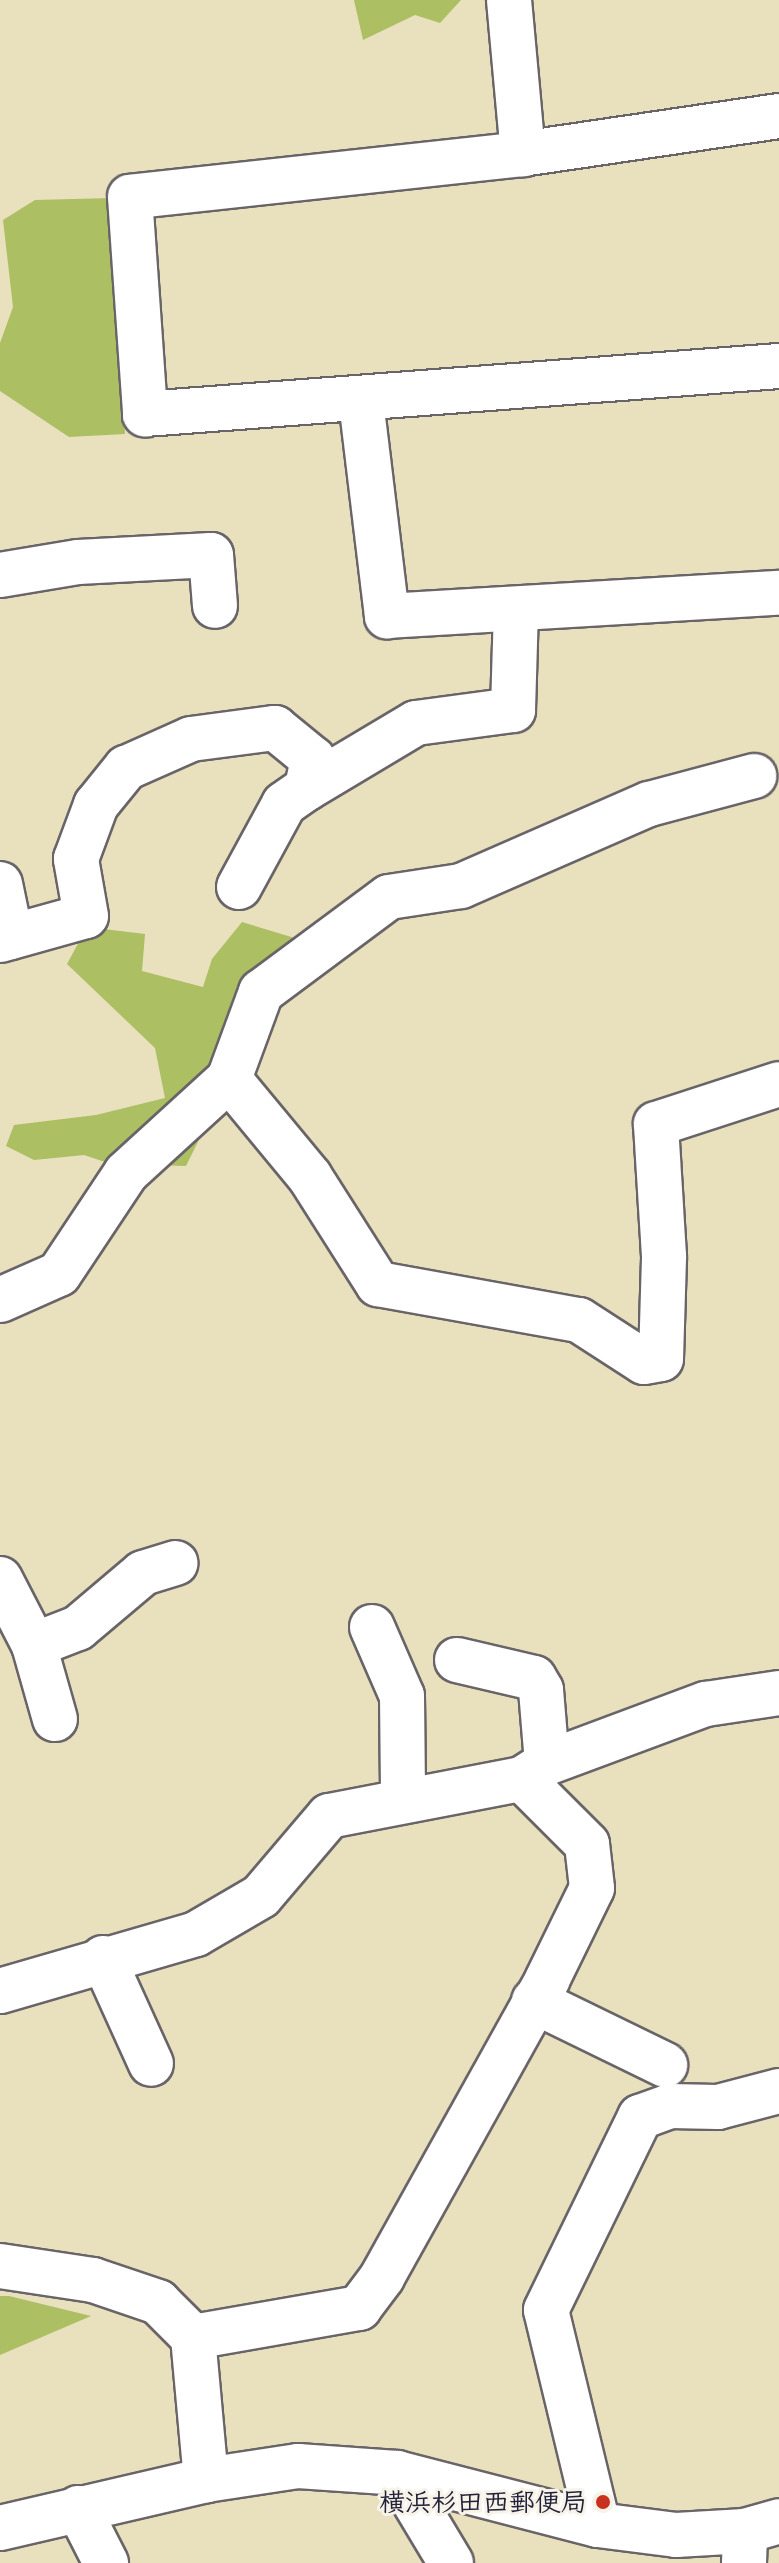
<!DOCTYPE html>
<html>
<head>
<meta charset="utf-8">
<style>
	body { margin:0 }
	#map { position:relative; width:779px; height:2563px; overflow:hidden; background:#e9e0bd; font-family:"Patrick Hand","Klee One",sans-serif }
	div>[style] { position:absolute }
	.green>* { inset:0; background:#acbf63 }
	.roads { filter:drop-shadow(2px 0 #686468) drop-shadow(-2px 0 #686468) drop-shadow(0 2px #686468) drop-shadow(0 -2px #686468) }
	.minor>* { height:44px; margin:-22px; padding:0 22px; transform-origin:22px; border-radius:22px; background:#fff }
	.major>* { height:44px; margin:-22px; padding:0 22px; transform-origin:22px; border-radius:22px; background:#fff }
	.dots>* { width:22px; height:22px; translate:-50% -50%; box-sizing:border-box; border:4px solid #f7f3e8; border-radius:50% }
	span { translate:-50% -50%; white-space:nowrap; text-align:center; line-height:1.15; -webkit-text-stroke:6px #f7f3e8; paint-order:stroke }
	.poi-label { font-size:26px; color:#22223b; font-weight:700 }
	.right { translate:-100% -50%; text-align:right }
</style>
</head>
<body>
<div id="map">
	<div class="green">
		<i style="clip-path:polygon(354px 0,461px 0,440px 23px,415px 15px,363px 40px)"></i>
		<i style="clip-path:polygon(112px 198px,125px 434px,69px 437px,0 391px,0 343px,13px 307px,3px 220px,35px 200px)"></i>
		<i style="clip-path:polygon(242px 922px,298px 939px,186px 1166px,111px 1164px,84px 1155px,34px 1160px,6px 1146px,14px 1125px,96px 1115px,165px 1098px,155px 1048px,67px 964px,87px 927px,145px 934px,142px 971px,203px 987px,212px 959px)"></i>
		<i style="clip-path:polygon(0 2296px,9px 2296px,91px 2316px,0 2355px)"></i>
	</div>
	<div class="roads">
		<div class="minor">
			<i style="left:509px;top:0;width:155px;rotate:84.8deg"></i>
			<i style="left:779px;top:116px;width:259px;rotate:171.6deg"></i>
			<i style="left:523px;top:154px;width:395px;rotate:173.8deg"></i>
			<i style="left:130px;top:197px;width:218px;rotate:86deg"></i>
			<i style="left:145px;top:414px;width:636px;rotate:-4.33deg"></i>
			<i style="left:361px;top:401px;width:217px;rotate:83.1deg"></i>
			<i style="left:387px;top:616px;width:393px;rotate:-3.4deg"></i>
			<i style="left:0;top:575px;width:79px;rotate:-9.5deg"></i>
			<i style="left:78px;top:562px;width:133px;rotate:-3deg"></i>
			<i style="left:211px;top:555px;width:51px;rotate:85.5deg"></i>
			<i style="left:0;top:884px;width:54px;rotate:78.3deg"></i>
			<i style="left:239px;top:887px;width:94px;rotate:-61.5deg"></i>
			<i style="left:284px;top:804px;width:28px;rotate:-35deg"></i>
			<i style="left:307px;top:788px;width:127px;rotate:-30.8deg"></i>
			<i style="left:416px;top:723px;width:98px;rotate:-7.6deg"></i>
			<i style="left:513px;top:710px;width:100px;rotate:-88.3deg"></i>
			<i style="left:0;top:940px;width:89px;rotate:-15.6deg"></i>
			<i style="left:86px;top:916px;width:58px;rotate:-100deg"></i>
			<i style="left:76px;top:859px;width:58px;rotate:-69.7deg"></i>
			<i style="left:96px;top:805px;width:48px;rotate:-51deg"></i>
			<i style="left:126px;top:768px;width:71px;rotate:-24deg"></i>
			<i style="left:191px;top:739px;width:85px;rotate:-7.5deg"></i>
			<i style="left:275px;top:728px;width:49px;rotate:39.2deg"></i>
			<i style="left:313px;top:759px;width:30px;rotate:102deg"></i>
			<i style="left:229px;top:1079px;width:93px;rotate:-69.8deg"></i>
			<i style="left:261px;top:992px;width:159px;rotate:-36.6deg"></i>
			<i style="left:389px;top:897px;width:73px;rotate:-8.7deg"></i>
			<i style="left:461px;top:886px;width:205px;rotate:-23.6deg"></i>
			<i style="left:649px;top:804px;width:109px;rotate:-14.9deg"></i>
			<i style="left:0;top:1300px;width:64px;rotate:-23.8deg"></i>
			<i style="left:59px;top:1274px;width:121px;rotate:-56.4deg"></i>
			<i style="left:126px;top:1173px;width:139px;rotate:-42.4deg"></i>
			<i style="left:229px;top:1079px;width:127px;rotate:50.4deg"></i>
			<i style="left:310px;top:1177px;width:127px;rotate:57.6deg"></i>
			<i style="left:378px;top:1284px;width:204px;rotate:10.2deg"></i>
			<i style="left:579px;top:1320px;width:77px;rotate:32.9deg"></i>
			<i style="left:644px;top:1362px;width:17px;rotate:-10deg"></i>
			<i style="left:661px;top:1359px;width:103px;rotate:-88.3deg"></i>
			<i style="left:664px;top:1256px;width:132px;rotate:-93.5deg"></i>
			<i style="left:656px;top:1124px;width:129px;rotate:-18deg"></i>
			<i style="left:0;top:1579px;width:74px;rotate:62.7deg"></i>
			<i style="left:34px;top:1645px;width:77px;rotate:74.2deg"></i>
			<i style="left:372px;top:1627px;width:75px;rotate:66.5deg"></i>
			<i style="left:402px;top:1696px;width:103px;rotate:89.4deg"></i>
			<i style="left:34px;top:1645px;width:47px;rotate:-21.1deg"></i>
			<i style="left:78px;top:1628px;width:85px;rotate:-40.2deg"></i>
			<i style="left:143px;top:1573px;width:34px;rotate:-17deg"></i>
			<i style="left:457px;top:1660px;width:79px;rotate:13.2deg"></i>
			<i style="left:534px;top:1678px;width:14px;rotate:60deg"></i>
			<i style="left:541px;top:1690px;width:73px;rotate:85.3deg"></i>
			<i style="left:103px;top:1958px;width:116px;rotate:65.6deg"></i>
			<i style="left:0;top:1991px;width:204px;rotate:-16.2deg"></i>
			<i style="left:196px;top:1934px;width:75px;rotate:-30.3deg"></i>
			<i style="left:261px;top:1896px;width:105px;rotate:-49.6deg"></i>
			<i style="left:329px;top:1816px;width:197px;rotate:-10.9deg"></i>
			<i style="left:522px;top:1779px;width:30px;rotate:-33deg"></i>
			<i style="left:547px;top:1763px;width:170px;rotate:-20.4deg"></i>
			<i style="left:706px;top:1704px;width:74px;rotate:-8.6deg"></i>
			<i style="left:534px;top:2001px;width:146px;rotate:26deg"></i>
			<i style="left:0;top:2266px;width:94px;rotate:8.6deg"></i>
			<i style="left:93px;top:2280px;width:69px;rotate:18.7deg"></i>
			<i style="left:158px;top:2302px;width:49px;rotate:45deg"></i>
			<i style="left:193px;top:2337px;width:144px;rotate:84.8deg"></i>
			<i style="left:193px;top:2337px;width:169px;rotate:-9.9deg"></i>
			<i style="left:359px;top:2308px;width:39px;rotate:-53deg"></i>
			<i style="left:382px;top:2277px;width:340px;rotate:-60.9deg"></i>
			<i style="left:547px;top:1980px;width:102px;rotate:-63.9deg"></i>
			<i style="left:592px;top:1888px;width:44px;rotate:-96.5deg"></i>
			<i style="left:587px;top:1844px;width:92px;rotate:-135deg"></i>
			<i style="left:397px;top:2473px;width:105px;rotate:59deg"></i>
			<i style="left:78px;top:2508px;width:62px;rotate:63deg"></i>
			<i style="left:598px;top:2525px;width:221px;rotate:-103.6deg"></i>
			<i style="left:546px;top:2310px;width:215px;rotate:-64deg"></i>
			<i style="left:640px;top:2117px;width:32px;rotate:-20deg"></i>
			<i style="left:670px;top:2106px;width:48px;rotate:1.2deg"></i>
			<i style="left:718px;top:2107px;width:63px;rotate:-14.7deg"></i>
			<i style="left:744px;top:2563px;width:32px;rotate:-88deg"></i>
		</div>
		<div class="major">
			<i style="left:0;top:2528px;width:212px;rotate:-13.1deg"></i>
			<i style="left:206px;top:2480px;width:93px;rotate:-8.7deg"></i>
			<i style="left:298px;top:2466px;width:99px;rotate:4deg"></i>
			<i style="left:397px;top:2473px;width:208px;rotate:14.5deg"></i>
			<i style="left:598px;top:2525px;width:79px;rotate:7.3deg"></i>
			<i style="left:676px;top:2535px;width:69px;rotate:-3.3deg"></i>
			<i style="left:745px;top:2531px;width:35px;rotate:-16deg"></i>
		</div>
	</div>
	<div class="dots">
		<i style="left:603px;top:2502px;background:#c8321e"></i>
	</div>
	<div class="poi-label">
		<span class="right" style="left:587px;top:2502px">横浜杉田西郵便局</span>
	</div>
</div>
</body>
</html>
